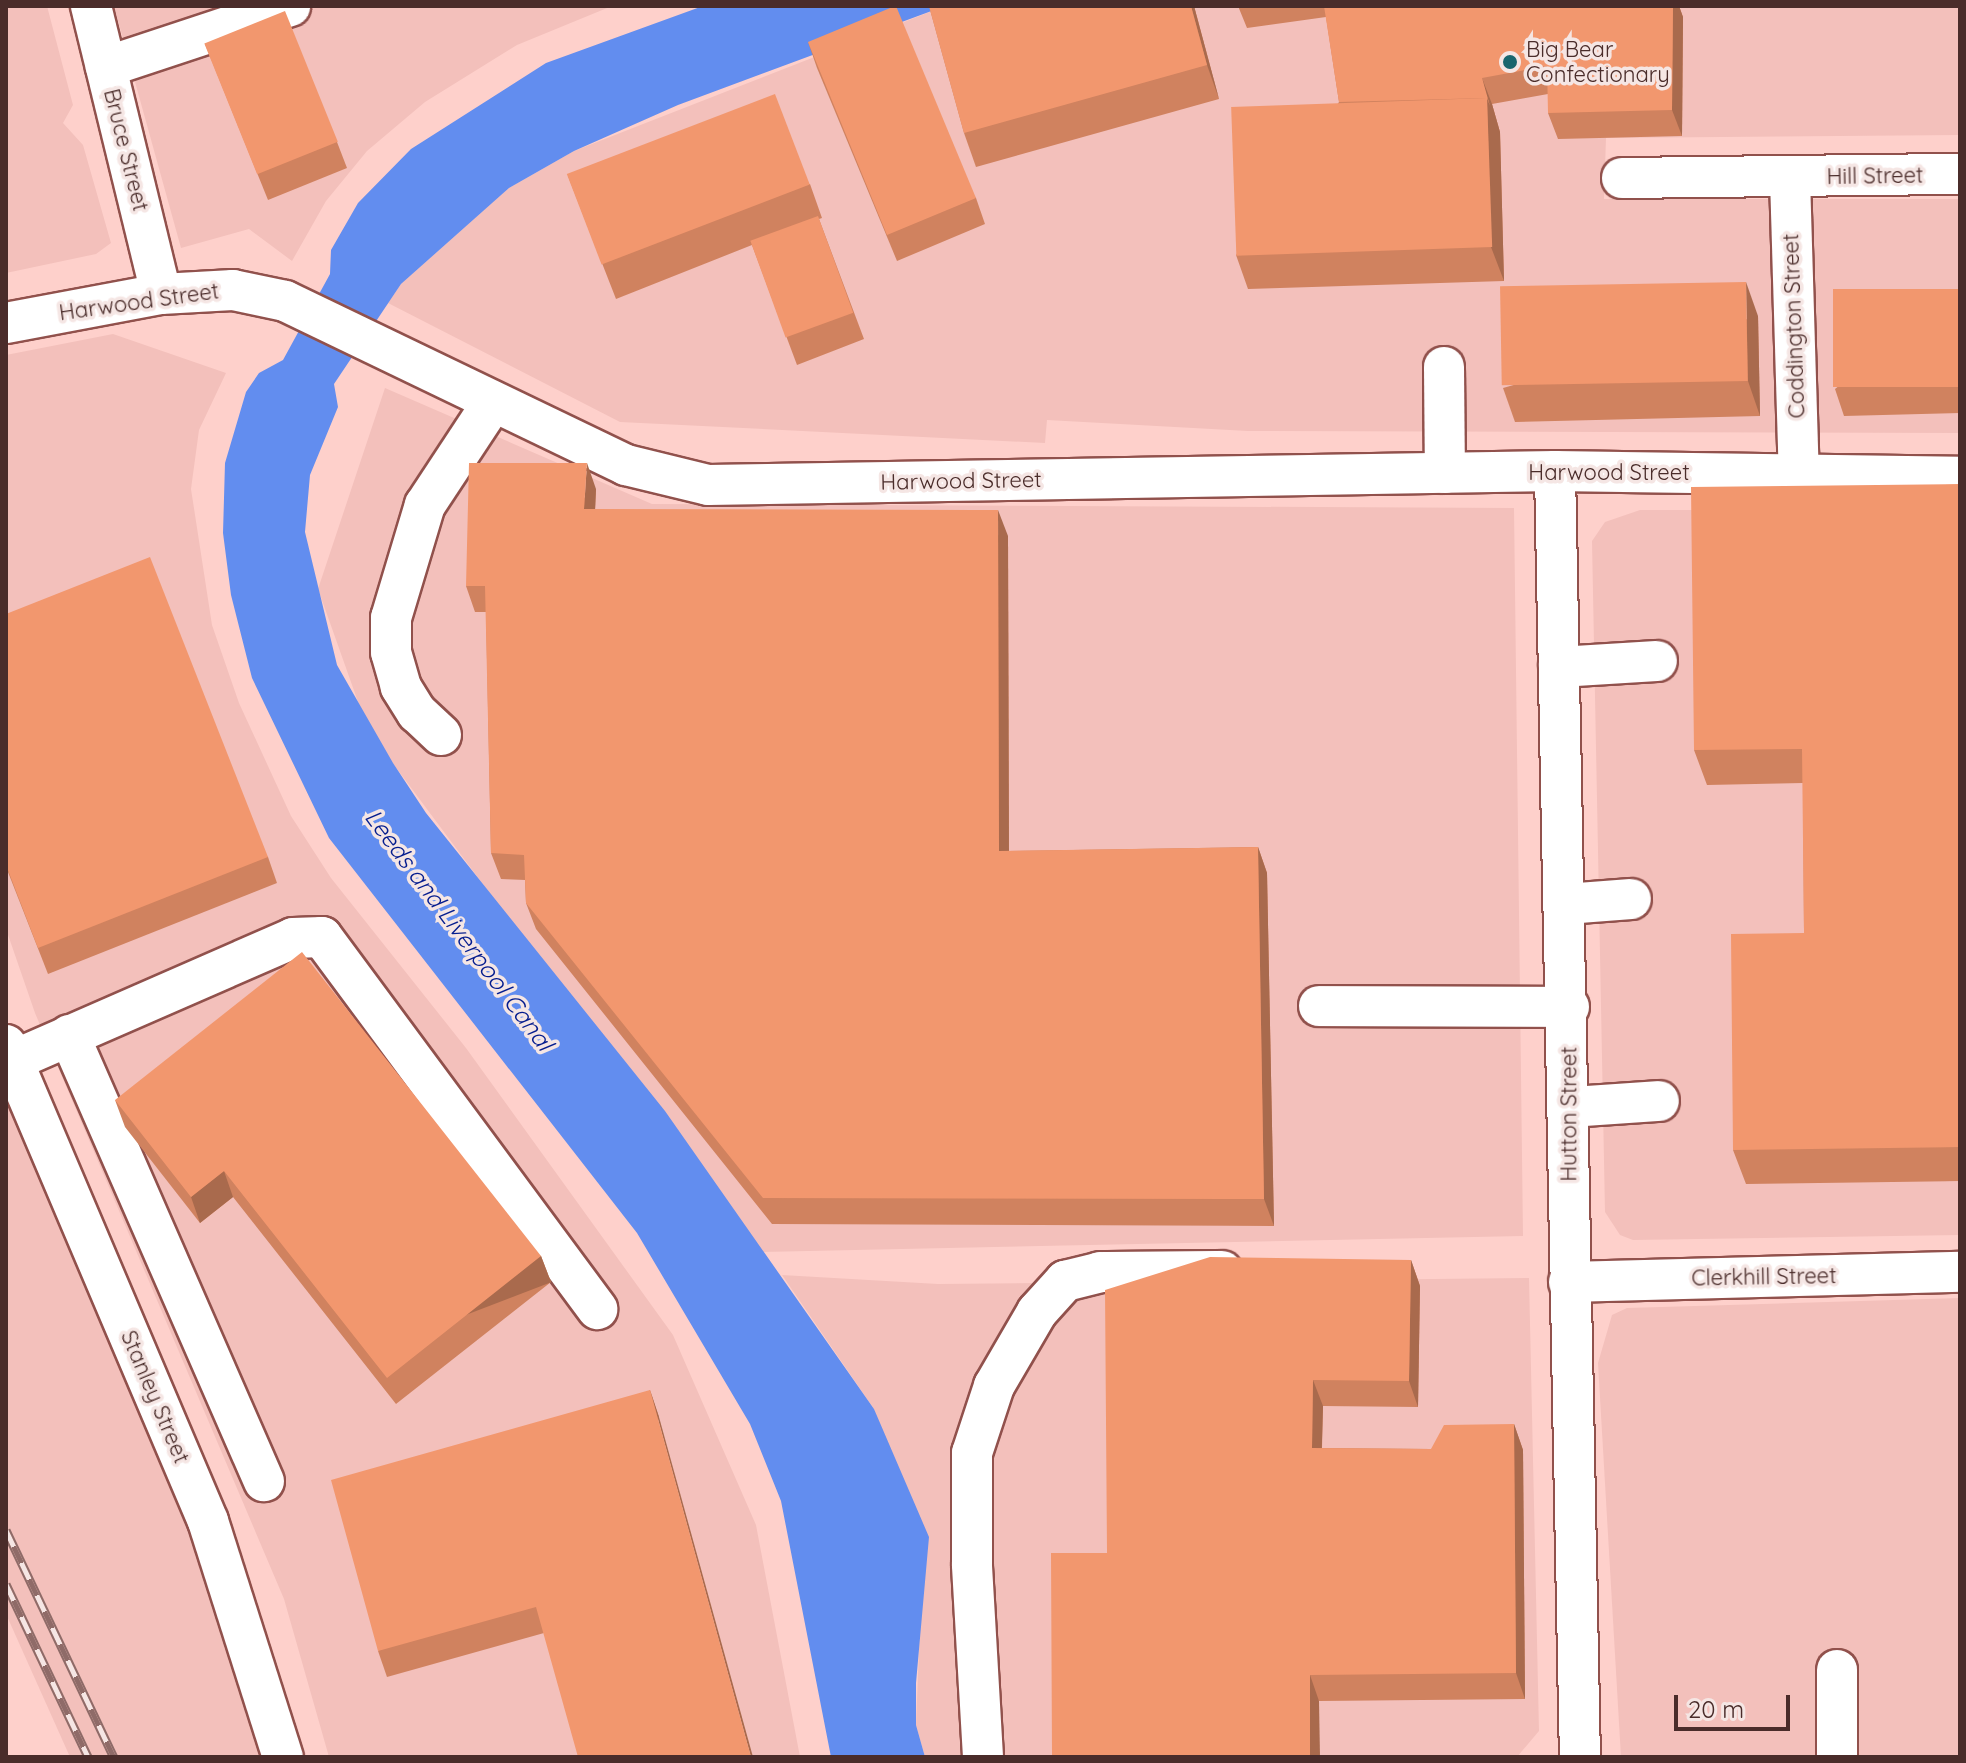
<!DOCTYPE html>
<html>
<head>
<meta charset="utf-8">
<style>
	body { margin:0 }
	#map { position:relative; width:1966px; height:1763px; overflow:hidden; background:#fed0cb; font-family:Quicksand,sans-serif }
	div>[style] { position:absolute }
	.built>* { inset:0; background:#f3c0bb }
	.water>* { inset:0; background:#628def }
	.roads { filter:drop-shadow(2px 0 #91514c) drop-shadow(-2px 0 #91514c) drop-shadow(0 2px #91514c) drop-shadow(0 -2px #91514c) }
	.minor>* { height:40px; margin:-20px; padding:0 20px; transform-origin:20px; border-radius:20px; background:#fff }
	.rail>* { height:9px; margin-top:-4.5px; transform-origin:0; background:repeating-linear-gradient(90deg,#f5e6e4 0 18px,#8f6b68 0 36px); box-sizing:border-box; border-block:2px solid #8f6b68 }
	.wall>* { inset:0; background:#d0825f }
	.shaded-wall>* { inset:0; background:#a96a4d; transform-origin:0 0 }
	.building>* { inset:0; background:#f2976e; transform-origin:0 0 }
	.dots>* { width:22px; height:22px; translate:-50% -50%; box-sizing:border-box; border:4px solid #f5e6e4; border-radius:50% }
	span { translate:-50% -50%; white-space:nowrap; text-align:center; line-height:1.15; -webkit-text-stroke:7px #f5e6e4; paint-order:stroke }
	.poi-label { font-size:22px; color:#4a2c2a }
	.left { translate:0 -50%; text-align:left }
	.street-label { font-size:22px; color:#4a2c2a }
	.water-label { font-size:24px; color:#041c8e; font-style:italic }
	.frame { position:absolute; inset:0; border:8px solid #4a2c2a; pointer-events:none }
	.scale { position:absolute; left:1674px; top:1695px; width:116px; height:36px; box-sizing:border-box; border:4px solid #4a2c2a; border-top:0; padding-left:10px; font-size:24px; line-height:28px; white-space:nowrap; color:#4a2c2a; -webkit-text-stroke:6px #f5e6e4; paint-order:stroke }
</style>
</head>
<body>
<div id="map">
	<div class="built">
		<i style="clip-path:polygon(6px 6px,47px 6px,73px 105px,63px 123px,83px 145px,111px 243px,96px 254px,6px 273px)"></i>
		<i style="clip-path:polygon(114px 6px,612px 6px,517px 45px,425px 102px,367px 151px,326px 201px,292px 261px,249px 229px,181px 248px)"></i>
		<i style="clip-path:polygon(945px 6px,1960px 6px,1960px 135px,1606px 138px,1604px 199px,1960px 199px,1960px 433px,1248px 431px,1047px 420px,1045px 443px,620px 422px,388px 303px,401px 284px,509px 188px,574px 151px)"></i>
		<i style="clip-path:polygon(113px 334px,226px 373px,199px 430px,191px 489px,212px 625px,239px 703px,291px 816px,331px 878px,466px 1048px,673px 1335px,756px 1525px,800px 1757px,329px 1757px,284px 1599px,35px 1013px,6px 929px,6px 355px)"></i>
		<i style="clip-path:polygon(385px 388px,652px 504px,1514px 508px,1523px 1236px,757px 1252px,368px 730px,318px 589px)"></i>
		<i style="clip-path:polygon(1640px 510px,1960px 510px,1960px 1235px,1633px 1240px,1620px 1235px,1605px 1212px,1592px 541px,1605px 522px)"></i>
		<i style="clip-path:polygon(6px 1100px,208px 1578px,262px 1757px,70px 1757px,6px 1614px)"></i>
		<i style="clip-path:polygon(782px 1275px,938px 1284px,1529px 1278px,1539px 1731px,1517px 1757px,925px 1757px,916px 1725px,920px 1624px,874px 1409px)"></i>
		<i style="clip-path:polygon(1960px 1298px,1960px 1757px,1621px 1757px,1598px 1363px,1612px 1315px,1627px 1308px)"></i>
	</div>
	<div class="water">
		<i style="clip-path:polygon(703px 6px,945px 6px,678px 105px,574px 151px,509px 188px,401px 284px,334px 384px,338px 407px,310px 475px,305px 532px,337px 665px,393px 763px,426px 813px,665px 1111px,874px 1409px,929px 1537px,916px 1683px,916px 1725px,925px 1757px,831px 1757px,781px 1501px,750px 1424px,637px 1233px,329px 838px,252px 678px,231px 595px,223px 533px,225px 463px,246px 392px,259px 373px,283px 360px,330px 274px,331px 250px,358px 203px,411px 149px,546px 63px)"></i>
	</div>
	<div class="roads">
		<div class="minor">
			<i style="left:91px;top:6px;width:296px;rotate:76.3deg"></i>
			<i style="left:106px;top:67px;width:194px;rotate:-18.3deg"></i>
			<i style="left:1622px;top:178px;width:338px;rotate:-0.7deg"></i>
			<i style="left:1790px;top:178px;width:296px;rotate:88.3deg"></i>
			<i style="left:6px;top:323px;width:158px;rotate:-10.6deg"></i>
			<i style="left:161px;top:294px;width:72px;rotate:-3.2deg"></i>
			<i style="left:233px;top:290px;width:53px;rotate:11.9deg"></i>
			<i style="left:285px;top:301px;width:378px;rotate:25.7deg"></i>
			<i style="left:626px;top:465px;width:84px;rotate:13.7deg"></i>
			<i style="left:708px;top:485px;width:847px;rotate:-0.95deg"></i>
			<i style="left:1555px;top:471px;width:405px;rotate:0.8deg"></i>
			<i style="left:1444px;top:367px;width:106px;rotate:89.5deg"></i>
			<i style="left:1555px;top:471px;width:1286px;rotate:88.89deg"></i>
			<i style="left:1559px;top:667px;width:98px;rotate:-3.5deg"></i>
			<i style="left:441px;top:735px;width:33px;rotate:-137deg"></i>
			<i style="left:417px;top:713px;width:31px;rotate:-122deg"></i>
			<i style="left:401px;top:687px;width:36px;rotate:-106deg"></i>
			<i style="left:391px;top:652px;width:34px;rotate:-90deg"></i>
			<i style="left:391px;top:618px;width:118px;rotate:-73.3deg"></i>
			<i style="left:425px;top:505px;width:123px;rotate:-56.6deg"></i>
			<i style="left:1566px;top:904px;width:65px;rotate:-4.4deg"></i>
			<i style="left:1319px;top:1006px;width:250px;rotate:0.2deg"></i>
			<i style="left:69px;top:1035px;width:487px;rotate:66.4deg"></i>
			<i style="left:6px;top:1045px;width:517px;rotate:67.01deg"></i>
			<i style="left:208px;top:1521px;width:248px;rotate:72.4deg"></i>
			<i style="left:12px;top:1061px;width:307px;rotate:-23.6deg"></i>
			<i style="left:293px;top:938px;width:29px;rotate:-2deg"></i>
			<i style="left:322px;top:937px;width:463px;rotate:53.5deg"></i>
			<i style="left:1571px;top:1107px;width:88px;rotate:-3.9deg"></i>
			<i style="left:1569px;top:1282px;width:391px;rotate:-1.5deg"></i>
			<i style="left:983px;top:1757px;width:193px;rotate:-93.3deg"></i>
			<i style="left:972px;top:1564px;width:111px;rotate:-90deg"></i>
			<i style="left:972px;top:1453px;width:71px;rotate:-71.8deg"></i>
			<i style="left:994px;top:1386px;width:86px;rotate:-59.8deg"></i>
			<i style="left:1037px;top:1312px;width:42px;rotate:-47.9deg"></i>
			<i style="left:1065px;top:1281px;width:36px;rotate:-14deg"></i>
			<i style="left:1100px;top:1272px;width:122px;rotate:-0.5deg"></i>
			<i style="left:1837px;top:1757px;width:87px;rotate:-90deg"></i>
		</div>
	</div>
	<div class="rail">
		<i style="left:6px;top:1530px;width:251px;rotate:64.6deg"></i>
		<i style="left:6px;top:1584px;width:191px;rotate:64.6deg"></i>
	</div>
	<div class="wall">
		<i style="clip-path:polygon(929px 6px,1194px 6px,1219px 99px,976px 167px,964px 133px)"></i>
		<i style="clip-path:polygon(1238px 6px,1679px 6px,1683px 17px,1682px 136px,1558px 139px,1548px 113px,1548px 94px,1492px 104px,1500px 132px,1504px 281px,1248px 289px,1236px 255px,1339px 102px,1326px 17px,1247px 28px)"></i>
		<i style="clip-path:polygon(808px 42px,976px 198px,985px 224px,897px 261px,817px 68px)"></i>
		<i style="clip-path:polygon(205px 44px,337px 142px,347px 168px,268px 200px)"></i>
		<i style="clip-path:polygon(568px 176px,810px 184px,822px 218px,819px 219px,864px 339px,797px 365px,752px 245px,616px 299px)"></i>
		<i style="clip-path:polygon(1960px 289px,1960px 413px,1844px 416px,1835px 389px)"></i>
		<i style="clip-path:polygon(1758px 316px,1760px 416px,1515px 422px,1503px 388px)"></i>
		<i style="clip-path:polygon(1960px 484px,1960px 1181px,1746px 1184px,1733px 1150px,1804px 933px,1803px 783px,1707px 785px,1694px 750px)"></i>
		<i style="clip-path:polygon(596px 489px,595px 509px,1008px 536px,1009px 851px,1258px 847px,1267px 873px,1274px 1226px,772px 1224px,536px 929px,526px 903px,525px 880px,501px 879px,491px 853px,486px 612px,475px 612px,466px 586px)"></i>
		<i style="clip-path:polygon(6px 614px,268px 857px,277px 883px,48px 974px,6px 867px)"></i>
		<i style="clip-path:polygon(115px 1100px,541px 1256px,551px 1282px,396px 1404px,233px 1197px,200px 1223px,125px 1127px)"></i>
		<i style="clip-path:polygon(1411px 1260px,1420px 1286px,1418px 1407px,1323px 1406px,1322px 1448px,1431px 1449px,1514px 1424px,1523px 1450px,1525px 1699px,1319px 1701px,1107px 1553px)"></i>
		<i style="clip-path:polygon(650px 1390px,659px 1417px,544px 1633px,387px 1677px,378px 1651px)"></i>
	</div>
	<div class="shaded-wall">
		<i style="clip-path:polygon(1191px 6px,1194px 6px,1219px 99px,1207px 65px)"></i>
		<i style="clip-path:polygon(1673px 6px,1679px 6px,1683px 17px,1682px 136px,1672px 110px)"></i>
		<i style="clip-path:polygon(1482px 78px,1492px 104px,1500px 132px,1504px 281px,1491px 247px,1487px 98px)"></i>
		<i style="clip-path:polygon(1746px 282px,1758px 316px,1760px 416px,1748px 381px)"></i>
		<i style="clip-path:polygon(587px 463px,596px 489px,594px 535px,584px 509px)"></i>
		<i style="clip-path:polygon(998px 510px,1008px 536px,1009px 878px,999px 851px)"></i>
		<i style="clip-path:polygon(1258px 847px,1267px 873px,1274px 1226px,1264px 1199px)"></i>
		<i style="clip-path:polygon(224px 1171px,233px 1197px,200px 1223px,191px 1197px)"></i>
		<i style="left:541px;top:1256px;width:28px;height:196px;rotate:69deg"></i>
		<i style="clip-path:polygon(1411px 1260px,1420px 1286px,1418px 1407px,1409px 1381px)"></i>
		<i style="clip-path:polygon(1313px 1380px,1323px 1406px,1321px 1474px,1312px 1448px)"></i>
		<i style="clip-path:polygon(650px 1390px,659px 1417px,753px 1757px,751px 1757px)"></i>
		<i style="clip-path:polygon(1514px 1424px,1523px 1450px,1525px 1699px,1516px 1673px)"></i>
		<i style="clip-path:polygon(1310px 1675px,1319px 1701px,1320px 1757px,1310px 1757px)"></i>
	</div>
	<div class="building">
		<i style="clip-path:polygon(895px 6px,896px 6px,976px 198px,887px 235px,808px 42px)"></i>
		<i style="clip-path:polygon(929px 6px,1191px 6px,1207px 65px,964px 133px)"></i>
		<i style="clip-path:polygon(1324px 6px,1673px 6px,1672px 110px,1548px 113px,1547px 66px,1482px 78px,1490px 106px,1487px 98px,1339px 102px)"></i>
		<i style="left:285px;top:11px;width:141px;height:87px;rotate:68deg"></i>
		<i style="left:775px;top:94px;width:97px;height:223px;rotate:69deg"></i>
		<i style="left:1487px;top:98px;width:149px;height:256px;rotate:88deg"></i>
		<i style="left:818px;top:216px;width:103px;height:72px;rotate:70deg"></i>
		<i style="left:1746px;top:282px;width:99px;height:246px;rotate:89deg"></i>
		<i style="left:1960px;top:289px;width:98px;height:127px;rotate:90deg"></i>
		<i style="clip-path:polygon(469px 463px,587px 463px,584px 509px,998px 510px,999px 851px,1258px 847px,1264px 1199px,763px 1198px,526px 903px,524px 855px,491px 853px,485px 586px,466px 586px)"></i>
		<i style="clip-path:polygon(1960px 484px,1960px 1147px,1733px 1150px,1731px 934px,1804px 933px,1802px 749px,1694px 750px,1691px 487px)"></i>
		<i style="clip-path:polygon(150px 557px,268px 857px,38px 948px,6px 865px,6px 614px)"></i>
		<i style="clip-path:polygon(302px 952px,541px 1256px,387px 1378px,224px 1171px,191px 1197px,115px 1100px)"></i>
		<i style="clip-path:polygon(1210px 1257px,1411px 1260px,1409px 1381px,1313px 1380px,1312px 1448px,1431px 1449px,1444px 1425px,1514px 1424px,1516px 1673px,1310px 1675px,1310px 1757px,1052px 1757px,1051px 1553px,1107px 1553px,1105px 1290px)"></i>
		<i style="clip-path:polygon(650px 1390px,751px 1757px,578px 1757px,536px 1607px,378px 1651px,331px 1480px)"></i>
	</div>
	<div class="dots">
		<i style="left:1510px;top:62px;background:#19666e"></i>
	</div>
	<div class="poi-label">
		<span class="left" style="left:1526px;top:62px">Big Bear<br>Confectionary</span>
	</div>
	<div class="street-label">
		<span style="left:126px;top:150px;rotate:76deg">Bruce Street</span>
		<span style="left:1875px;top:176px;rotate:-1deg">Hill Street</span>
		<span style="left:139px;top:302px;rotate:-8deg">Harwood Street</span>
		<span style="left:1794px;top:326px;rotate:-92deg">Coddington Street</span>
		<span style="left:1609px;top:473px">Harwood Street</span>
		<span style="left:961px;top:481px;rotate:-1deg">Harwood Street</span>
		<span style="left:1569px;top:1114px;rotate:-90deg">Hutton Street</span>
		<span style="left:1764px;top:1277px;rotate:-1deg">Clerkhill Street</span>
		<span style="left:155px;top:1397px;rotate:67deg">Stanley Street</span>
	</div>
	<div class="water-label">
		<span style="left:459px;top:930px;rotate:53deg">Leeds and Liverpool Canal</span>
	</div>
	<div class="frame"></div>
	<div class="scale">20 m</div>
</div>
</body>
</html>
